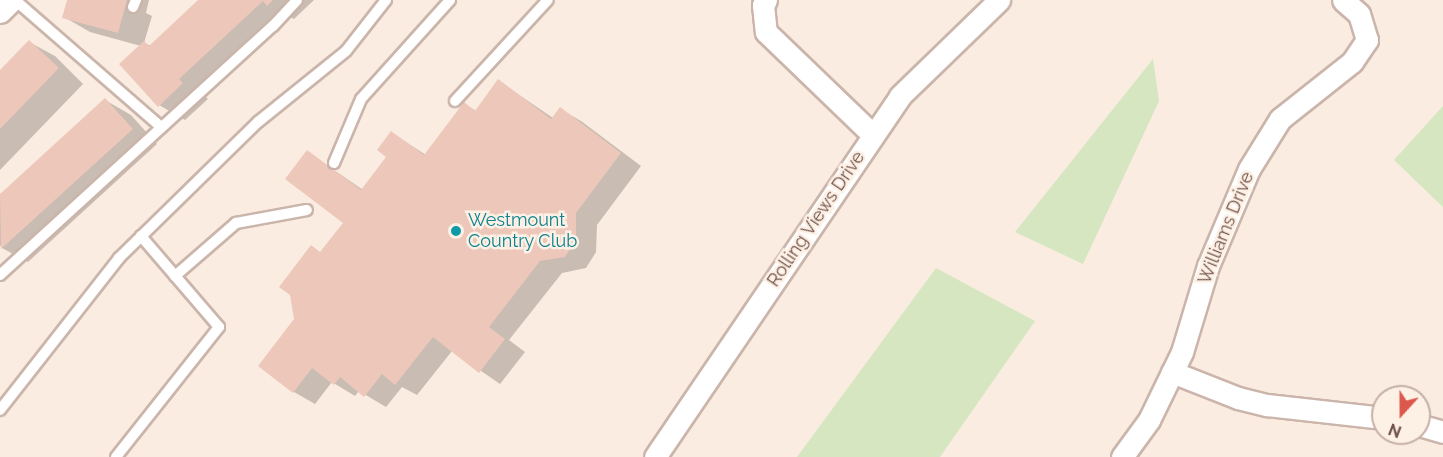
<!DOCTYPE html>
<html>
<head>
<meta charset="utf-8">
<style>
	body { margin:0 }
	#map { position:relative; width:1443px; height:457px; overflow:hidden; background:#faece0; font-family:Raleway,sans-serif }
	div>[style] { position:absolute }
	.green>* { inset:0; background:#d5e6c0 }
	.shadow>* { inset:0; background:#0003 }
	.building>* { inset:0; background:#edc7ba }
	.roads { filter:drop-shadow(2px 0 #cbb5ab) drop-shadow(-2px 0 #cbb5ab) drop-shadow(0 2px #cbb5ab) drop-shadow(0 -2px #cbb5ab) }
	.lane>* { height:10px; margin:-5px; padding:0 5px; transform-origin:5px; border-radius:5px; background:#fff }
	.street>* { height:21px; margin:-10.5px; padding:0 10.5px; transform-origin:10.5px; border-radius:10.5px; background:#fff }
	.dots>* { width:16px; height:16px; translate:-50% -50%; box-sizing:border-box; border:3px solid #fdf0e5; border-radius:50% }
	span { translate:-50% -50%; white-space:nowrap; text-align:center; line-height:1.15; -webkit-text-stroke:5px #fdf0e5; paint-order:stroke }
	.street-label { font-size:18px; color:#6e514a }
	.culture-label { font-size:18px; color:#0d838f }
	.left { translate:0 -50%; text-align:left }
	.north { position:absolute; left:1371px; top:385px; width:60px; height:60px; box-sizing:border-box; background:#fdf0e5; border:2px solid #c4b0a7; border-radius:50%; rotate:201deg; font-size:16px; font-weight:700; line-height:24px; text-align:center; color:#6e514a }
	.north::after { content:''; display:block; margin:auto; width:21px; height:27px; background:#dc584d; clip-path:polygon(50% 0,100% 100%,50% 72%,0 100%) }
</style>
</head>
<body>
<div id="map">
	<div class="green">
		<i style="clip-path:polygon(1153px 59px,1159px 101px,1083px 264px,1015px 232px)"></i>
		<i style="clip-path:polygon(1443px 106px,1443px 207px,1394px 160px)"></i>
		<i style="clip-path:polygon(936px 268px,1035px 321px,940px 457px,797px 457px)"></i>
	</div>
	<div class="shadow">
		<i style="clip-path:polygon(69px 0,149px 0,146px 13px,152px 16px,144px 43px,151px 46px,200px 0,314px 0,294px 19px,288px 16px,203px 94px,208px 99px,185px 120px,159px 105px,141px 46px,90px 32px,64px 17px)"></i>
		<i style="clip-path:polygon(29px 42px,55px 56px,83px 84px,0 170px,0 72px)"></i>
		<i style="clip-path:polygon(499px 81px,553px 118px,560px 109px,581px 121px,641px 166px,597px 225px,596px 252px,586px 268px,562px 273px,509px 340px,525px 352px,500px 384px,452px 351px,417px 395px,402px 387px,386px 407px,359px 391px,355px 396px,332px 382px,315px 404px,294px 392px,296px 319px,322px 253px,345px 222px,308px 152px,363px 190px,388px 156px,392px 133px,426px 155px,464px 104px,476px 111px)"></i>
		<i style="clip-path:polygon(105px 100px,131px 115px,157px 144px,28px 262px,2px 248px,0 245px,0 196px)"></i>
	</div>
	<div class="building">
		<i style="clip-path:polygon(67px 0,127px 0,118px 33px,62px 18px)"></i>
		<i style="clip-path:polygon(198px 0,273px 0,267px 6px,263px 1px,179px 79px,183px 83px,158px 107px,119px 64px,144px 41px,149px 46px)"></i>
		<i style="clip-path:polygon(29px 40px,59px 68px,0 129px,0 70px)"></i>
		<i style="clip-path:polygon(498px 79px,551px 119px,560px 107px,621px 153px,576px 213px,576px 240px,565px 257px,540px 261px,489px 327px,505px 339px,479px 373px,433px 337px,395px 385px,382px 374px,364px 397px,340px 377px,334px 385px,312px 368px,293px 393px,258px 366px,294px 319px,290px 295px,279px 287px,311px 245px,320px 252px,343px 223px,285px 179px,307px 150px,361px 190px,386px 157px,377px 150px,391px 131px,424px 155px,464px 102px,475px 111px)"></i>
		<i style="clip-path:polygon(105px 98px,133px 129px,1px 249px,0 194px)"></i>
	</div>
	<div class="roads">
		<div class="lane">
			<i style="left:15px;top:0;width:194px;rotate:41deg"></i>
			<i style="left:133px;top:7px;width:8px;rotate:-67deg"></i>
			<i style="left:455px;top:101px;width:137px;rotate:-47.4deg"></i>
			<i style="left:334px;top:163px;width:69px;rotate:-67.1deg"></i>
			<i style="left:361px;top:99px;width:133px;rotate:-48deg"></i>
			<i style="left:0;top:275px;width:369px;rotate:-42.4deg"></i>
			<i style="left:273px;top:26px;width:35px;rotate:-47deg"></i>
			<i style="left:175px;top:276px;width:81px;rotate:-41deg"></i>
			<i style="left:236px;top:223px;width:72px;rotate:-10.4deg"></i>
			<i style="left:0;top:410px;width:193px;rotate:-51.9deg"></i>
			<i style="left:119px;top:258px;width:194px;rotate:-44.4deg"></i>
			<i style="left:258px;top:122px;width:113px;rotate:-38.9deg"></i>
			<i style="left:346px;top:51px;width:65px;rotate:-51.9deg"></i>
			<i style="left:116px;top:457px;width:166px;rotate:-51.6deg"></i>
			<i style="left:219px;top:327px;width:120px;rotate:-130.6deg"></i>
		</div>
		<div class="street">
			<i style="left:766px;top:0;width:6px;rotate:121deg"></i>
			<i style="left:763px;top:5px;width:27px;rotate:84deg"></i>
			<i style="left:766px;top:32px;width:149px;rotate:43.9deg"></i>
			<i style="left:0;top:12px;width:17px;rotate:-45deg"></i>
			<i style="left:1172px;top:372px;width:71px;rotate:21.5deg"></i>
			<i style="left:1238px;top:398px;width:30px;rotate:14deg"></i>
			<i style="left:1267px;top:405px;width:117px;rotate:6.4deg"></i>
			<i style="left:1419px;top:425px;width:25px;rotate:16deg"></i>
			<i style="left:655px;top:457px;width:436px;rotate:-55.8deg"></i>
			<i style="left:900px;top:96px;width:138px;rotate:-44.1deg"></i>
			<i style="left:1122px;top:457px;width:46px;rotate:-53.9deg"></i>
			<i style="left:1149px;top:420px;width:76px;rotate:-64.1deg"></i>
			<i style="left:1182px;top:352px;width:90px;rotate:-73.2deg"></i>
			<i style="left:1208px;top:266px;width:105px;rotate:-67.1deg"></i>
			<i style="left:1249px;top:169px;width:59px;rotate:-58.2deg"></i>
			<i style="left:1280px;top:119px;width:92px;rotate:-38.4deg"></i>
			<i style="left:1352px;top:62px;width:27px;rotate:-56deg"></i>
			<i style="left:1367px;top:40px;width:27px;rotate:-107deg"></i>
			<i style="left:1359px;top:14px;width:21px;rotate:-139deg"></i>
		</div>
	</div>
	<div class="dots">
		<i style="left:456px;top:231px;background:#0f9aa8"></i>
	</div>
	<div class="street-label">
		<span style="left:816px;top:219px;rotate:-56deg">Rolling Views Drive</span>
		<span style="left:1226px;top:228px;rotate:-68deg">Williams Drive</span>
	</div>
	<div class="culture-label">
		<span class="left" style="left:468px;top:231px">Westmount<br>Country Club</span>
	</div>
	<div class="north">N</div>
</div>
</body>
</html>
